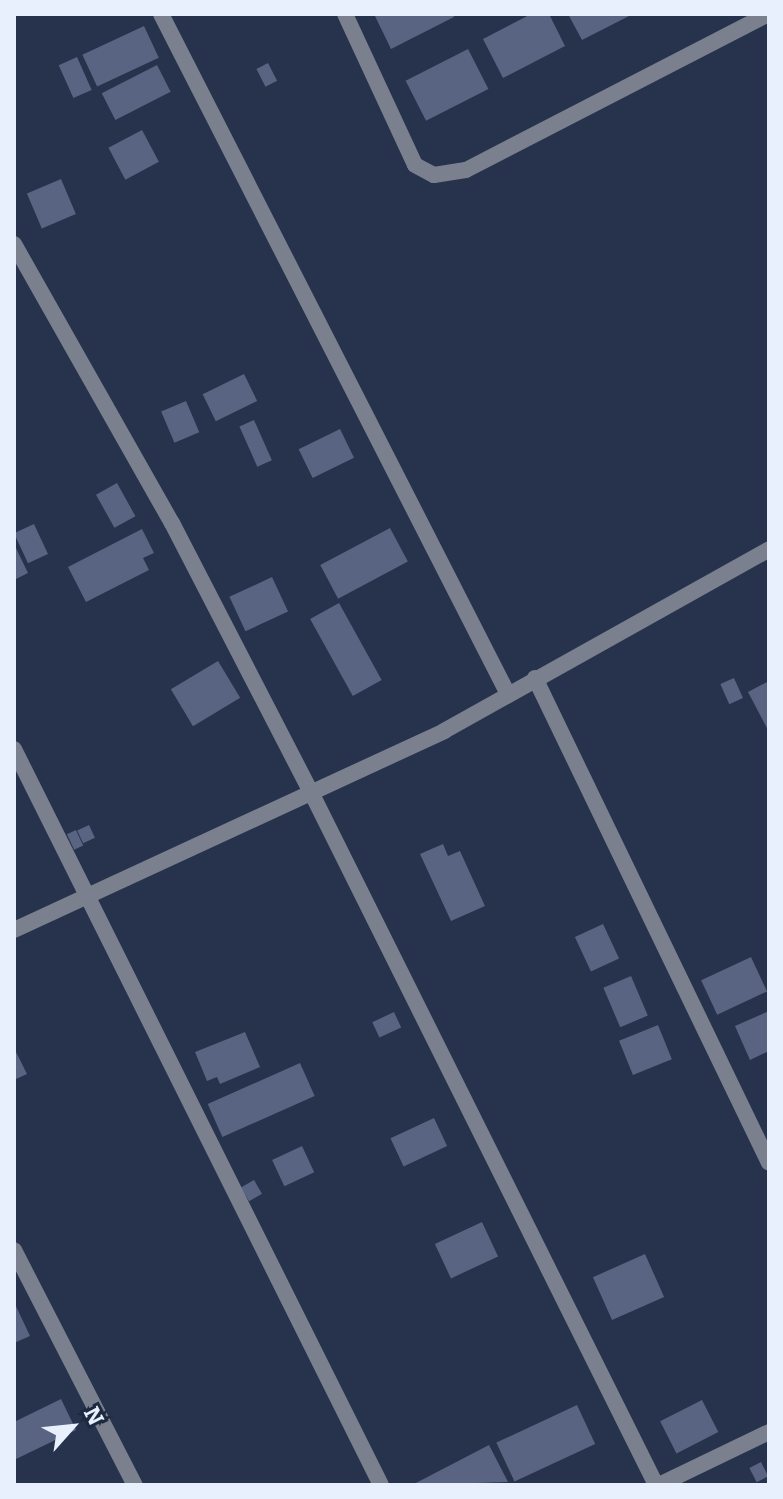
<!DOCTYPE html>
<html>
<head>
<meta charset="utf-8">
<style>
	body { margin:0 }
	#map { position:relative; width:783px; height:1499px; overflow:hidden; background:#27324c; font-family:Bitter,serif }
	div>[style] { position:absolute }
	.building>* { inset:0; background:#586482; transform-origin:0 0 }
	.minor>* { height:16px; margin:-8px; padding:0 8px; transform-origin:8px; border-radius:8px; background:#7a808e }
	span { translate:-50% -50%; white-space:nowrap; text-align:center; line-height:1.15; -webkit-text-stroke:7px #1d2841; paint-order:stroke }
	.frame { position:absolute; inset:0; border:16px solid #e8effd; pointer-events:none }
	.north { position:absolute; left:32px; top:1387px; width:80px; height:80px; -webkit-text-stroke:6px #1d2841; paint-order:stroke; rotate:63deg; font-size:22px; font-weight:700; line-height:32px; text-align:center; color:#e8effd }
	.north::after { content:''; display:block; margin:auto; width:28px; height:36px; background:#e8effd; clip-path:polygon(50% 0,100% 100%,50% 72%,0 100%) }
</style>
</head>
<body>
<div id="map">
	<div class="building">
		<i style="clip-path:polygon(374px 14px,453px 14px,454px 17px,391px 49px)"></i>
		<i style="clip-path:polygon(531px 14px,549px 14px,565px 46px,503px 78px,483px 39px)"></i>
		<i style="clip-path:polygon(568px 14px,633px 14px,582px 40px)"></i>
		<i style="left:144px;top:26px;width:35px;height:68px;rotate:65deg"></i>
		<i style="left:468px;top:49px;width:45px;height:70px;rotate:63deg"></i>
		<i style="left:77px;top:57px;width:36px;height:20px;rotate:66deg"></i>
		<i style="left:268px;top:63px;width:20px;height:13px;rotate:63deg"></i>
		<i style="left:157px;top:65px;width:30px;height:62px;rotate:63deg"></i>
		<i style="left:142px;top:130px;width:36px;height:38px;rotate:62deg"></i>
		<i style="left:61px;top:179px;width:38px;height:37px;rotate:67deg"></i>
		<i style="left:244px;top:374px;width:30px;height:46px;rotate:64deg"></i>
		<i style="left:186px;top:401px;width:34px;height:27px;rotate:67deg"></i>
		<i style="left:254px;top:420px;width:44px;height:16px;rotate:66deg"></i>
		<i style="left:340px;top:429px;width:32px;height:46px;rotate:64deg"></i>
		<i style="left:117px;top:483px;width:38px;height:24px;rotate:61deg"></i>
		<i style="left:34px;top:524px;width:33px;height:22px;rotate:65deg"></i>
		<i style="left:390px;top:528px;width:38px;height:79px;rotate:62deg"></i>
		<i style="clip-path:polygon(142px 529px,154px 553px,143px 558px,149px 570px,86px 602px,68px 567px)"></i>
		<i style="clip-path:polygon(14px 544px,28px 573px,14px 580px)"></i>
		<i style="left:272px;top:577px;width:38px;height:47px;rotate:65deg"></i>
		<i style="left:339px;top:603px;width:88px;height:33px;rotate:61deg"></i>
		<i style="left:218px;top:661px;width:43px;height:55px;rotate:59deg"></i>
		<i style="left:734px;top:678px;width:22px;height:15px;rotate:66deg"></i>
		<i style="clip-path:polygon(769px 681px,769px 732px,748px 692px)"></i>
		<i style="left:89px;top:825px;width:14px;height:13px;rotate:65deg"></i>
		<i style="left:76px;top:830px;width:17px;height:10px;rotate:65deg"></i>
		<i style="clip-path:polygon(443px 844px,448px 856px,460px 851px,485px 906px,451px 921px,420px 854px)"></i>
		<i style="left:603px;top:924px;width:38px;height:31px;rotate:65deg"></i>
		<i style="left:751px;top:957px;width:38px;height:55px;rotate:65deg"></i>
		<i style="left:631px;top:976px;width:43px;height:30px;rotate:67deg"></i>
		<i style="clip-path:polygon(769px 1011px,769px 1051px,750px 1060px,735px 1026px)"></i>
		<i style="left:394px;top:1012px;width:17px;height:24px;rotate:65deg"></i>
		<i style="left:658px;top:1025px;width:37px;height:42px;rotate:68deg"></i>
		<i style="clip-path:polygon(245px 1032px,260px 1067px,220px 1084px,217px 1077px,207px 1081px,195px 1052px)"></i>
		<i style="clip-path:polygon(14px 1048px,27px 1074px,14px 1080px)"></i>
		<i style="left:300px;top:1063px;width:36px;height:101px;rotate:66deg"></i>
		<i style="left:434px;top:1118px;width:31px;height:48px;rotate:65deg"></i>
		<i style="left:302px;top:1146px;width:29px;height:33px;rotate:65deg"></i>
		<i style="left:254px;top:1180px;width:16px;height:15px;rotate:60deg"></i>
		<i style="left:482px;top:1222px;width:38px;height:52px;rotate:65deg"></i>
		<i style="left:645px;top:1254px;width:47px;height:57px;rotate:66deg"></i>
		<i style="clip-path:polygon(14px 1302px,30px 1336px,14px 1343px)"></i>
		<i style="clip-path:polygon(61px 1399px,76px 1430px,14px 1460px,14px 1422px)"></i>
		<i style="left:702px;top:1400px;width:36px;height:47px;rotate:63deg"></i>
		<i style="left:577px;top:1405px;width:43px;height:89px;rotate:65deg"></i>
		<i style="clip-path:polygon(489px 1445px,508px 1482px,412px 1485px)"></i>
		<i style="left:761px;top:1462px;width:16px;height:13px;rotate:63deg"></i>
	</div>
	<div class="minor">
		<i style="left:161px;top:14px;width:763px;rotate:62.97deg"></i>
		<i style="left:345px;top:14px;width:166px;rotate:65.1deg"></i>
		<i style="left:415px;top:165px;width:21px;rotate:28deg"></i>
		<i style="left:434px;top:175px;width:32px;rotate:-9deg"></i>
		<i style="left:466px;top:170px;width:340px;rotate:-27.3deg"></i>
		<i style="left:14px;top:244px;width:321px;rotate:60.5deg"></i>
		<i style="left:172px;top:523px;width:298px;rotate:62.7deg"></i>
		<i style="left:309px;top:788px;width:779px;rotate:63.53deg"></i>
		<i style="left:535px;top:678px;width:538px;rotate:64.24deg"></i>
		<i style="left:14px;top:749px;width:822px;rotate:63.5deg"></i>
		<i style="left:14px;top:930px;width:474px;rotate:-24.8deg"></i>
		<i style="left:444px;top:731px;width:372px;rotate:-29.2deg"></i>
		<i style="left:14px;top:1250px;width:264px;rotate:62.8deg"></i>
		<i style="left:659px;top:1485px;width:122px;rotate:-25.7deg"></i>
	</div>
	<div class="frame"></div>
	<div class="north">N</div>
</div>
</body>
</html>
